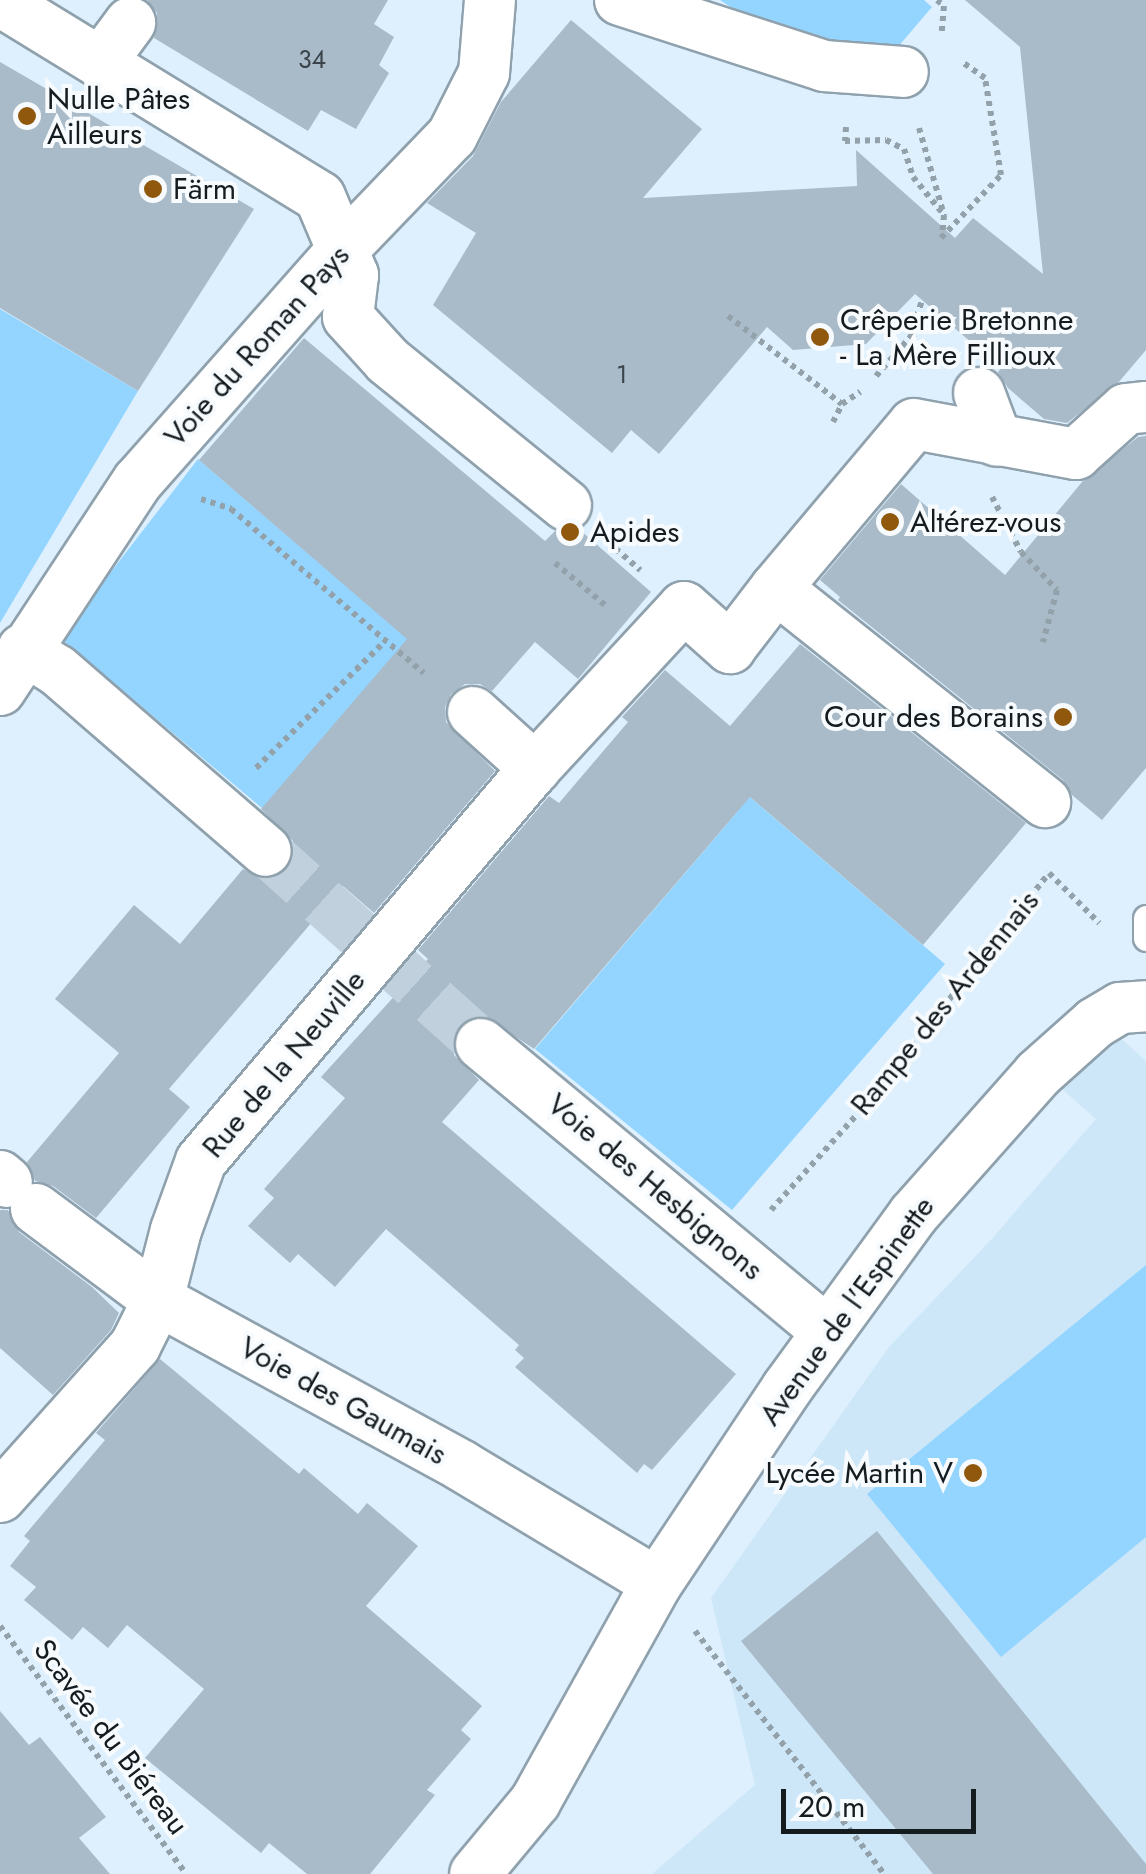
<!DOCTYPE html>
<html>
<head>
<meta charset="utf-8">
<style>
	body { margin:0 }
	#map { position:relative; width:1146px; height:1874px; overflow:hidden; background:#def0fd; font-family:Jost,sans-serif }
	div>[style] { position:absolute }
	.built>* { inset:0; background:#cde7f9 }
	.green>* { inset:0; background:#94d5ff }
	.building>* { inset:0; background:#a9bbc8 }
	.street-tunnel>* { height:50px; margin-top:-25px; transform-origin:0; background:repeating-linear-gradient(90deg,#c0d0dc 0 50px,transparent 0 75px) }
	.path>* { height:6px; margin-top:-3px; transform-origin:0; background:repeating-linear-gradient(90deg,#93a1aa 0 5px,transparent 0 10px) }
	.roads { filter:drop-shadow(2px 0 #8fa1ad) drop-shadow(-2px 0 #8fa1ad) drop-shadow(0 2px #8fa1ad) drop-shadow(0 -2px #8fa1ad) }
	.lane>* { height:25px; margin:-12.5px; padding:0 12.5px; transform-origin:12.5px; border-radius:12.5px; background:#fff }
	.street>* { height:50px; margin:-25px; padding:0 25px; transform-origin:25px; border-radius:25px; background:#fff }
	.dots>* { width:28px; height:28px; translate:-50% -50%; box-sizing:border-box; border:5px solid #f7fbfe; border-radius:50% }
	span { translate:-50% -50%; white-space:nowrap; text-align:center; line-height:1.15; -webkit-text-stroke:8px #f7fbfe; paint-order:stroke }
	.number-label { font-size:25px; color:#3a444a }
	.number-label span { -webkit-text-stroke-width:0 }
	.poi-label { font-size:30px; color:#151c20 }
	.left { translate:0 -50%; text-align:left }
	.right { translate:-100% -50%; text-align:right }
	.street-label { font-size:30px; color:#151c20 }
	.scale { position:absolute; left:781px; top:1789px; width:195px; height:45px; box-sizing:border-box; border:5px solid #151c20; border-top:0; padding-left:12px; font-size:30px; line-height:35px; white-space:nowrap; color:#151c20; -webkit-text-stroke:8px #f7fbfe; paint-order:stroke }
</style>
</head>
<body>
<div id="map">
	<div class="built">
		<i style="clip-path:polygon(1115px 1033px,1146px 1061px,1146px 1874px,652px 1874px,755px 1785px,711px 1598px,889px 1347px,988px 1243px,1096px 1119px,1055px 1083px)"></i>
	</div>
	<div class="green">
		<i style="clip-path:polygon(720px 0,924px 0,932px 7px,897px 48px,774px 36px)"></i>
		<i style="clip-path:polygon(0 309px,138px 391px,0 623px)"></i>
		<i style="clip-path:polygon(198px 459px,434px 661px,262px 808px,60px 638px)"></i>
		<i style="clip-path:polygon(737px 786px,945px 964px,732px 1210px,535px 1049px,738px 811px)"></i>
		<i style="clip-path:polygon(1146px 1265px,1146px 1537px,1001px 1657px,867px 1494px)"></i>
	</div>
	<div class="building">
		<i style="clip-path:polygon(147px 0,388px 0,374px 24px,394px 37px,379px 65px,389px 73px,356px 129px,321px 110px,308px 131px,154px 38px,157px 13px)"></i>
		<i style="clip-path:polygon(965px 0,1146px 0,1146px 350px,1118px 383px,1067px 423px,1044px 419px,1008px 388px,998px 372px,1001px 368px,915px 294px,866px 344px,793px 350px,767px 327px,659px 454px,631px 430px,612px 453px,433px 305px,476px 233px,427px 203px,473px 156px,501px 102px,571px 20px,702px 129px,643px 198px,857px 186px,856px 150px,955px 238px,973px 218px,1043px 274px,1020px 47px)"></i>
		<i style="clip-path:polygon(0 62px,254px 209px,138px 391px,0 308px)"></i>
		<i style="clip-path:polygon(304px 338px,545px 541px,555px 531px,580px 530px,651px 592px,578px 679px,535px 642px,492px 691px,480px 684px,465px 684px,451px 694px,445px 707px,446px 722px,495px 771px,374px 913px,343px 886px,169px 1089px,190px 1107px,96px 1218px,53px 1186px,35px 1181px,27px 1162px,119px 1053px,55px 999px,134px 905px,180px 944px,243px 869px,262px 879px,287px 870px,294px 855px,293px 841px,261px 809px,407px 639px,199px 460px)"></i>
		<i style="clip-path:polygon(1146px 436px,1146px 768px,1102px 820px,1072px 795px,1063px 780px,838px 600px,840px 597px,820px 580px,901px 484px,1005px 575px,1082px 482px,1138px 437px)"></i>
		<i style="clip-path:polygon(800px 644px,1026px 823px,923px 945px,750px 797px,534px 1049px,485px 1016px,470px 1018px,453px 1038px,454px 1055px,479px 1080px,442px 1122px,736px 1374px,652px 1470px,644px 1464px,637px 1473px,515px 1367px,524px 1358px,515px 1350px,519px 1345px,386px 1229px,335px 1287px,298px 1254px,290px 1263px,248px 1226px,274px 1198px,264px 1189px,345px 1098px,321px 1077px,428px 959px,418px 950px,549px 796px,559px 803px,628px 722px,622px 717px,665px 670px,730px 726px)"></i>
		<i style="clip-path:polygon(0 1210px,8px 1210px,19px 1232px,92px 1287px,119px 1313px,111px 1330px,53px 1395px,0 1348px)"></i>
		<i style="clip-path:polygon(160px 1359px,299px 1474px,304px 1468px,358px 1514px,367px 1503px,418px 1546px,366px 1606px,482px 1706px,461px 1730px,471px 1739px,427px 1790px,435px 1795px,370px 1874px,307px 1874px,269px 1843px,261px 1853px,145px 1758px,204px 1689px,127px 1625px,108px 1648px,83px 1627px,72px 1640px,24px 1600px,36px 1587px,10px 1566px,30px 1541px,24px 1536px,105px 1440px,96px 1433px)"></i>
		<i style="clip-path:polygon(877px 1531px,1146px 1864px,1146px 1874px,933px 1874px,741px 1641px)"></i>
		<i style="clip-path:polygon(0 1711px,29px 1745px,40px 1737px,106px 1817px,79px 1838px,110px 1874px,0 1874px)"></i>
	</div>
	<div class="street-tunnel">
		<i style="left:266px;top:851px;width:289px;rotate:41.9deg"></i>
	</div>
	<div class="path">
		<i style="left:937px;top:0;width:9px;rotate:41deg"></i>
		<i style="left:944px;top:6px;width:25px;rotate:95deg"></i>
		<i style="left:846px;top:127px;width:14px;rotate:94deg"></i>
		<i style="left:845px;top:141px;width:41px;rotate:-1.4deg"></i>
		<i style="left:886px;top:140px;width:20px;rotate:27deg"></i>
		<i style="left:904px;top:149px;width:29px;rotate:72deg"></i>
		<i style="left:913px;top:177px;width:49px;rotate:50.8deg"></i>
		<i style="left:919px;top:128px;width:91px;rotate:74deg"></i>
		<i style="left:944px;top:215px;width:22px;rotate:95deg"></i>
		<i style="left:941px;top:238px;width:87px;rotate:-46.4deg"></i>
		<i style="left:1001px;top:175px;width:98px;rotate:-99.4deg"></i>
		<i style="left:985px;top:78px;width:28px;rotate:-145deg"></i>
		<i style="left:728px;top:316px;width:144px;rotate:37.7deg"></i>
		<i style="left:911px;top:336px;width:33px;rotate:39deg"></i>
		<i style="left:876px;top:376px;width:53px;rotate:-48.8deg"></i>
		<i style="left:911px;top:336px;width:38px;rotate:-73deg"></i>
		<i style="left:833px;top:422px;width:20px;rotate:-63deg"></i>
		<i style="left:842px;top:404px;width:22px;rotate:-34deg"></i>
		<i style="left:992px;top:497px;width:62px;rotate:62.2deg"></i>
		<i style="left:1021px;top:552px;width:52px;rotate:46.5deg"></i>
		<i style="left:1057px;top:590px;width:54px;rotate:105.1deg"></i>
		<i style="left:201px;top:499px;width:32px;rotate:18deg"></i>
		<i style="left:231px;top:509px;width:253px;rotate:40.4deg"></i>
		<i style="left:608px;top:542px;width:43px;rotate:41.2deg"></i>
		<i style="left:555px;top:563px;width:67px;rotate:40.1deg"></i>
		<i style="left:256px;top:768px;width:178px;rotate:-44.5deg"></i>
		<i style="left:771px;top:1210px;width:147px;rotate:-48deg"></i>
		<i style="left:869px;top:1101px;width:290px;rotate:-51.7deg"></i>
		<i style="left:1049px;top:873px;width:71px;rotate:45deg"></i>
		<i style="left:0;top:1626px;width:310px;rotate:53.1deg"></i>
		<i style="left:695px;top:1631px;width:308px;rotate:52.1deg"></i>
	</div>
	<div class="roads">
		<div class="lane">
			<i style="left:1146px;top:918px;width:20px;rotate:90deg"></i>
		</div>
		<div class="street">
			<i style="left:620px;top:0;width:214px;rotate:17.9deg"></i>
			<i style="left:824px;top:66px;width:79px;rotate:4.3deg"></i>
			<i style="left:0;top:1px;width:375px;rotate:31.5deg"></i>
			<i style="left:320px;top:197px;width:85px;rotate:67.1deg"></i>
			<i style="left:353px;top:275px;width:42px;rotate:96.8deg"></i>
			<i style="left:348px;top:317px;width:59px;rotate:47.7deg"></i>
			<i style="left:388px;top:361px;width:229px;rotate:39deg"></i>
			<i style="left:101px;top:62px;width:49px;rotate:-53.4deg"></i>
			<i style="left:979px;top:393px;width:51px;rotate:69.4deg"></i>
			<i style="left:776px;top:588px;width:214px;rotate:-49.9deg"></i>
			<i style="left:914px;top:424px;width:165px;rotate:10.5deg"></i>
			<i style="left:1076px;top:454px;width:67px;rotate:-42deg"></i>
			<i style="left:1126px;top:409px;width:20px;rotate:-6deg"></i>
			<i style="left:23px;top:649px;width:40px;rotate:32deg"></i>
			<i style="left:57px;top:670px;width:276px;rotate:40.9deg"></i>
			<i style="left:0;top:690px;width:250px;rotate:-56.6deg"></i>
			<i style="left:138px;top:481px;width:312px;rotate:-48.5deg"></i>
			<i style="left:345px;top:247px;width:154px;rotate:-46.1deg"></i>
			<i style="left:452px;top:136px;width:71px;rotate:-63.1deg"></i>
			<i style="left:484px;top:73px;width:73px;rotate:-85.3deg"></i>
			<i style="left:473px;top:712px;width:84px;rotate:42.1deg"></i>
			<i style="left:481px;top:1044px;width:450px;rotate:39.7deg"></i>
			<i style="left:0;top:1176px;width:9px;rotate:41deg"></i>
			<i style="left:36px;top:1209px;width:152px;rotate:36.7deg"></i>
			<i style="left:158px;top:1300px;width:346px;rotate:28.6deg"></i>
			<i style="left:462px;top:1466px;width:227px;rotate:31deg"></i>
			<i style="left:0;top:1497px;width:203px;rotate:-48.2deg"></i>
			<i style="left:135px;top:1346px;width:51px;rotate:-63.4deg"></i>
			<i style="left:158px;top:1300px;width:72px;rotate:-75.6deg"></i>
			<i style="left:176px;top:1230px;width:73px;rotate:-70.1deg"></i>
			<i style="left:201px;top:1161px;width:516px;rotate:-49.64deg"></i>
			<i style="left:535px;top:768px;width:219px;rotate:-47.2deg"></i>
			<i style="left:684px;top:607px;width:62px;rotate:41.7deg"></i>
			<i style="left:730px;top:648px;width:76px;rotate:-52.5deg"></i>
			<i style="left:776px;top:588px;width:344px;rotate:38.5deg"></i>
			<i style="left:475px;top:1874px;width:94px;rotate:-50.2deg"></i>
			<i style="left:535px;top:1802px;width:251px;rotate:-60.9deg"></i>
			<i style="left:657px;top:1583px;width:234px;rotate:-56.3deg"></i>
			<i style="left:787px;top:1388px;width:214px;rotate:-53.9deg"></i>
			<i style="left:913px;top:1215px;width:188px;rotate:-48.4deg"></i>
			<i style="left:1038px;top:1074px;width:76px;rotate:-41.8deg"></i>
			<i style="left:1095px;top:1023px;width:29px;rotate:-31deg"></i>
			<i style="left:1120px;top:1008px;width:26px;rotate:-4deg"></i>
		</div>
	</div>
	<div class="dots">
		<i style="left:27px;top:116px;background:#8f580d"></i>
		<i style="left:153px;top:189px;background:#8f580d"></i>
		<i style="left:820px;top:337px;background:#8f580d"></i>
		<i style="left:890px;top:522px;background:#8f580d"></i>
		<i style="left:570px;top:532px;background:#8f580d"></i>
		<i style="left:1063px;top:717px;background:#8f580d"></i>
		<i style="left:973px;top:1473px;background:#8f580d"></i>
	</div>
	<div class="number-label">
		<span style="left:312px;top:59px">34</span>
		<span style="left:622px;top:374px">1</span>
	</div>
	<div class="poi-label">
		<span class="left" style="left:47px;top:116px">Nulle Pâtes<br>Ailleurs</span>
		<span class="left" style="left:173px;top:189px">Färm</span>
		<span class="left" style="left:840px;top:337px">Crêperie Bretonne<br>- La Mère Fillioux</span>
		<span class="left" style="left:910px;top:522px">Altérez-vous</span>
		<span class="left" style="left:590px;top:532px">Apides</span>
		<span class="right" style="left:1043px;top:717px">Cour des Borains</span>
		<span class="right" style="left:953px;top:1473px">Lycée Martin V</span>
	</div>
	<div class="street-label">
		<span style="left:257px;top:346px;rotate:-48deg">Voie du Roman Pays</span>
		<span style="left:945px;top:1003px;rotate:-51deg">Rampe des Ardennais</span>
		<span style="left:284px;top:1064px;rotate:-50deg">Rue de la Neuville</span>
		<span style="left:655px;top:1187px;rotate:40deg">Voie des Hesbignons</span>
		<span style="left:847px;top:1311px;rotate:-54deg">Avenue de l'Espinette</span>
		<span style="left:343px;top:1401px;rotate:29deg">Voie des Gaumais</span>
		<span style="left:111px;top:1737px;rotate:53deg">Scavée du Biéreau</span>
	</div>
	<div class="scale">20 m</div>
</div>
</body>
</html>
